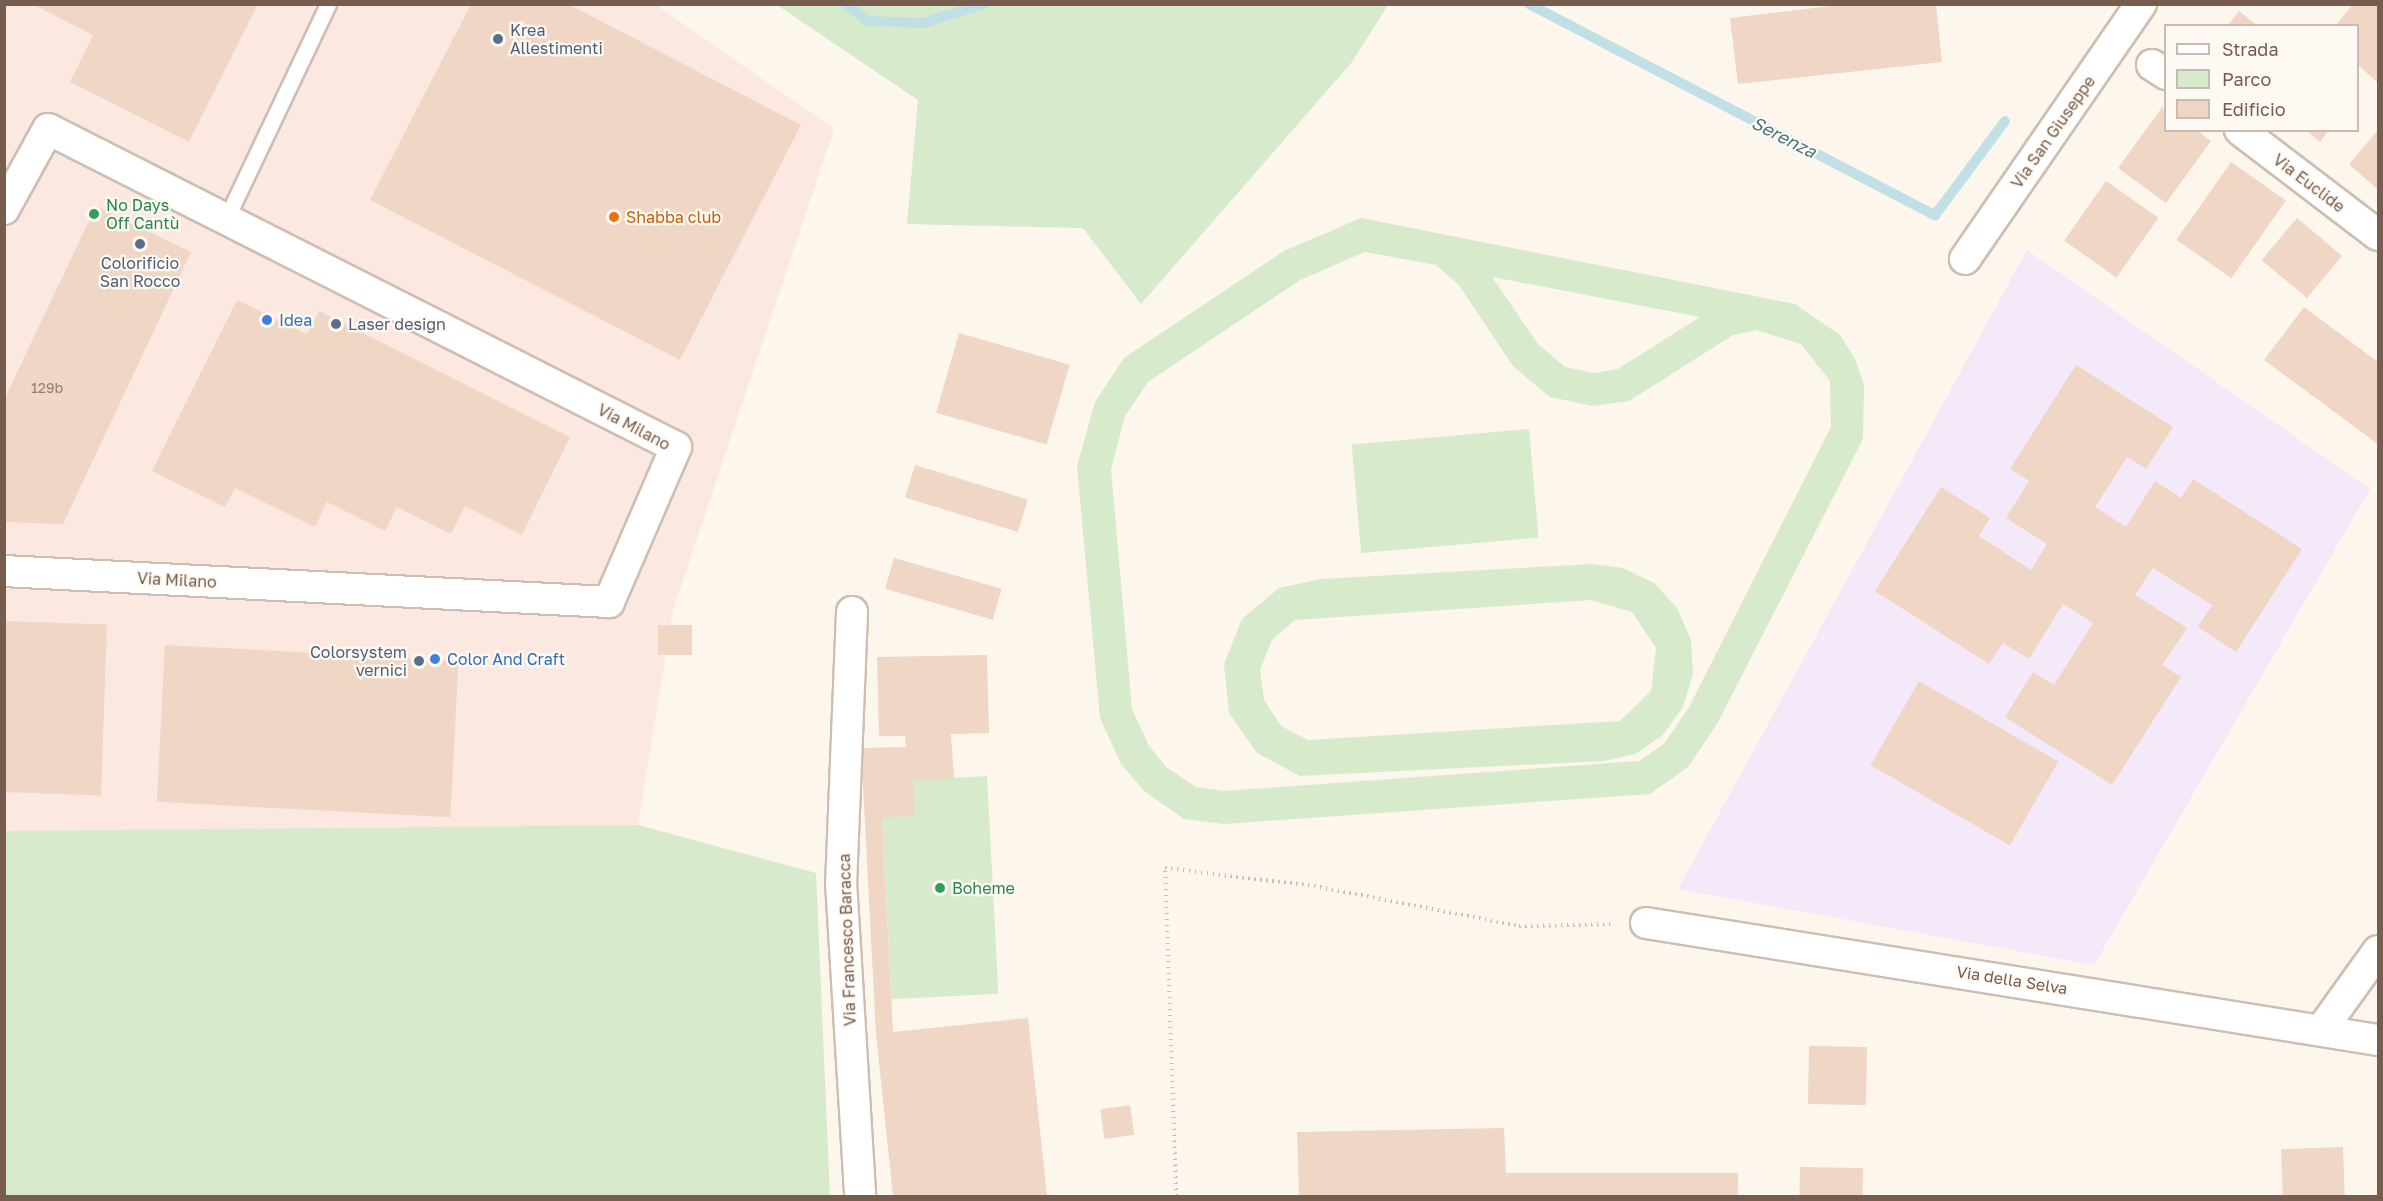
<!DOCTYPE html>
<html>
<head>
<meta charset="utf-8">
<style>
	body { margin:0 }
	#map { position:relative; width:2383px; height:1201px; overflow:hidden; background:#fcf6ed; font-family:"Golos Text",sans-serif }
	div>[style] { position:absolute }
	.commercial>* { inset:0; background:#fbe9e1 }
	.education>* { inset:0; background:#f3e9f9 }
	.green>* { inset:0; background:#d7eacb; transform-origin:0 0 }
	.stream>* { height:10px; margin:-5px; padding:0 5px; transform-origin:5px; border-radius:5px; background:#c1e0e6 }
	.building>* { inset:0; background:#f0d6c5; transform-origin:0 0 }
	.path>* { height:4px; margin-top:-2px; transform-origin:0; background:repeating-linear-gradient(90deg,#d6baa8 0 1.5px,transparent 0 6px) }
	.roads { filter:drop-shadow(2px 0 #cebeb1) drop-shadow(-2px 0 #cebeb1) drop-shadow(0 2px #cebeb1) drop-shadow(0 -2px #cebeb1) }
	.service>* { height:15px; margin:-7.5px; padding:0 7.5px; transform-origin:7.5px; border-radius:7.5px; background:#fff }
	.minor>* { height:30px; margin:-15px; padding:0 15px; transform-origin:15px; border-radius:15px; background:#fff }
	.dots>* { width:16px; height:16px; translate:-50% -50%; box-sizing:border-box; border:3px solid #fefaf3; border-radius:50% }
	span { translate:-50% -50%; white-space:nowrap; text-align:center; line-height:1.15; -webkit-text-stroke:4.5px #fefaf3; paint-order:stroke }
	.number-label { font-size:14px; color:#957b6c }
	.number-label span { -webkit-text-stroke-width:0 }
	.service-label { font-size:16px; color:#4e5e75 }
	.left { translate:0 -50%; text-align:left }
	.right { translate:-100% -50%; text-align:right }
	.street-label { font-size:16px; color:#775d4f }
	.leisure-label { font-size:16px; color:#27864d }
	.food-label { font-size:16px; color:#c56008 }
	.shop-label { font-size:16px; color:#366cbe }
	.water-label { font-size:18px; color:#477882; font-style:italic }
	.frame { position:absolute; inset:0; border:6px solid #775d4f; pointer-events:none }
	.legend { position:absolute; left:2164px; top:24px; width:195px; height:108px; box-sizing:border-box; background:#fefaf3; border:2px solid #c8bbb1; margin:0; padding:8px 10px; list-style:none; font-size:18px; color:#775d4f }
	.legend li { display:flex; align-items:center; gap:12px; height:30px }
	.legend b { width:30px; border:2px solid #c8bbb1 }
</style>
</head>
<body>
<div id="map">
	<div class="commercial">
		<i style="clip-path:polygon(4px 5px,656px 5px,834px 129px,673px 611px,638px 825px,5px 832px)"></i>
	</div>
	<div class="education">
		<i style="clip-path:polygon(2027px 250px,2370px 489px,2094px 965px,1678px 889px)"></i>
	</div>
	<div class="green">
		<i style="clip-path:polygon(777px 5px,1388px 5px,1352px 62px,1141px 304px,1083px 228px,907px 224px,918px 100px)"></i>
		<i style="clip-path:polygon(evenodd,1361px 218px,1795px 304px,1840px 335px,1855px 359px,1864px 385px,1863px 439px,1717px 724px,1688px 767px,1650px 794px,1224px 824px,1184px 819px,1144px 791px,1121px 764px,1100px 718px,1077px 466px,1095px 402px,1124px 358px,1284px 251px,1361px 218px,1365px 252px,1436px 265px,1459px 285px,1513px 366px,1550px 397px,1593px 406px,1629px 401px,1733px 335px,1756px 330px,1801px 344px,1830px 381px,1831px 427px,1689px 707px,1664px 744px,1639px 761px,1224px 791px,1196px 787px,1166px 767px,1149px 746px,1132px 709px,1111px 469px,1125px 416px,1148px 382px,1300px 280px,1365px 252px,1361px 218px,1492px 277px,1493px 277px,1700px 317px,1618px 369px,1594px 373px,1565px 367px,1538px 344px,1492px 277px)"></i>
		<i style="left:1529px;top:429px;width:109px;height:178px;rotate:85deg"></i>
		<i style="clip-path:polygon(evenodd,1592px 564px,1623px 568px,1654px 583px,1677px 608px,1691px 640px,1693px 674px,1683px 707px,1663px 735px,1635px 754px,1604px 761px,1300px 776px,1257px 753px,1229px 713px,1224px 664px,1242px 619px,1279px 588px,1321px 579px,1592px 564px,1591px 600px,1632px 612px,1656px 648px,1651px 691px,1620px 721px,1308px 740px,1281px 726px,1264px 700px,1260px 669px,1272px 640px,1295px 620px,1591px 600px)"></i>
		<i style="left:987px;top:776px;width:218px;height:107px;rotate:87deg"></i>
		<i style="clip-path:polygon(638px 825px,816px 873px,830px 1196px,5px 1196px,5px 831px)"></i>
	</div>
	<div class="stream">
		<i style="left:846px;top:4px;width:28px;rotate:38deg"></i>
		<i style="left:868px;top:21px;width:55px;rotate:2.1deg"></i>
		<i style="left:923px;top:23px;width:64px;rotate:-17.3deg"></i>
		<i style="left:1529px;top:4px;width:458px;rotate:27.5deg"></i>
		<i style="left:1935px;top:215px;width:117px;rotate:-53.3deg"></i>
	</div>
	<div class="building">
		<i style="clip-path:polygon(32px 4px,258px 4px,189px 142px,70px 82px,93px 35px)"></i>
		<i style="clip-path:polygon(471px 4px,568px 4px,801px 125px,680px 360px,370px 200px)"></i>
		<i style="clip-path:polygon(1848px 4px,1936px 4px,1942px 62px,1738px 84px,1730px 18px)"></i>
		<i style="clip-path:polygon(2353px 4px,2378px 4px,2378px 83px,2358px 65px,2358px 26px,2335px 26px)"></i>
		<i style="clip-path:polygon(2239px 11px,2258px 26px,2228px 26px)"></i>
		<i style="clip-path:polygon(2163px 106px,2166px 130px,2197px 130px,2211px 141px,2166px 203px,2118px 168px)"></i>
		<i style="clip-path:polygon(2306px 130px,2329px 130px,2320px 142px)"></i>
		<i style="clip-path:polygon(2378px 130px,2378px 190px,2349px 164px)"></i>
		<i style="left:2231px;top:162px;width:67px;height:95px;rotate:35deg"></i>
		<i style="left:2106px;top:181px;width:64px;height:73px;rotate:35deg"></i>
		<i style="clip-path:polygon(96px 206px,191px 252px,63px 524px,4px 522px,4px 400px)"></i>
		<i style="left:2297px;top:218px;width:59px;height:55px;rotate:40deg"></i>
		<i style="clip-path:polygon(237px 300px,307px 334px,319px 311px,570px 437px,522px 535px,465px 506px,451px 534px,397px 507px,385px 531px,327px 502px,315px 527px,235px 488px,225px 507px,152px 471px)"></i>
		<i style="clip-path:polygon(2304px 307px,2378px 362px,2378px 444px,2264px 360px)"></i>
		<i style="left:959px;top:333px;width:115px;height:83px;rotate:16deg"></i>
		<i style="clip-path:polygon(2076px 365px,2173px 427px,2146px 469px,2127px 457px,2095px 507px,2126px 527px,2155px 481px,2181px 498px,2193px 479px,2302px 549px,2236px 652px,2198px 627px,2212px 605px,2153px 568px,2135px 595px,2187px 628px,2162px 665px,2181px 677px,2112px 785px,2005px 717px,2033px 672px,2054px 685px,2093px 623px,2063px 604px,2029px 659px,2003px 643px,1989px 664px,1875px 591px,1941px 487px,1990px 518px,1979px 536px,2031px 570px,2047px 544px,2006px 518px,2029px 481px,2010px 469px)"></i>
		<i style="left:915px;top:465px;width:118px;height:34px;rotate:17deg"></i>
		<i style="left:894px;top:558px;width:112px;height:32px;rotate:16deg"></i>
		<i style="left:5px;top:621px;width:102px;height:171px;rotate:2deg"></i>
		<i style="left:658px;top:625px;width:34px;height:30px"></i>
		<i style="left:165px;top:645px;width:294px;height:157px;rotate:3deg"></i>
		<i style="clip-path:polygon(987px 655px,989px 733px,951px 734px,954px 778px,913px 780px,915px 815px,882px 818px,893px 1032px,1028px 1018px,1047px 1196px,893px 1196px,876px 1034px,861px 748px,906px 747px,905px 736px,879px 736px,877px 657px)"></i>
		<i style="left:1919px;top:681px;width:161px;height:97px;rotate:30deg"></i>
		<i style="left:1809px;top:1046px;width:58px;height:58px;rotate:1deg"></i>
		<i style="left:1130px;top:1105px;width:30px;height:30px;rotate:82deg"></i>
		<i style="clip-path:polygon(1504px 1128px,1506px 1173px,1738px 1173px,1738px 1196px,1299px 1196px,1297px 1132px)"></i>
		<i style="left:2343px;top:1147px;width:49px;height:62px;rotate:88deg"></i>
		<i style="left:1800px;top:1167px;width:63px;height:29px;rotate:1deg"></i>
	</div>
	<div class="path">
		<i style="left:1176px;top:1196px;width:328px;rotate:-91.9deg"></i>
		<i style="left:1165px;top:868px;width:150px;rotate:6.9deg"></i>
		<i style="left:1314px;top:886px;width:209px;rotate:11deg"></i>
		<i style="left:1519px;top:926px;width:94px;rotate:-1.2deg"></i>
	</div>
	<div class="roads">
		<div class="service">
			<i style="left:226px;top:219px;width:238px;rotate:-64.6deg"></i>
		</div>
		<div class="minor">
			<i style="left:2152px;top:65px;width:17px;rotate:33deg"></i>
			<i style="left:2240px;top:130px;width:173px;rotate:37.3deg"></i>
			<i style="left:4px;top:209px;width:91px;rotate:-61.2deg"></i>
			<i style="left:48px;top:129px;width:704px;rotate:26.86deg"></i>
			<i style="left:676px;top:447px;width:169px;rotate:113.4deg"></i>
			<i style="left:609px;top:602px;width:606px;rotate:-177.07deg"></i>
			<i style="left:1965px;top:259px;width:310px;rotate:-55.4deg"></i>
			<i style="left:852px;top:612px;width:270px;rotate:92.3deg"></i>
			<i style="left:841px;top:882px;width:315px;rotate:86.5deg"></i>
			<i style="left:1646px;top:923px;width:741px;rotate:9.08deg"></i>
			<i style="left:2322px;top:1029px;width:96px;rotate:-54.3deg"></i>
		</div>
	</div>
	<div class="dots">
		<i style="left:498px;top:39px;background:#5c6f8a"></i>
		<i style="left:94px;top:214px;background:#2e9e5b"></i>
		<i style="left:614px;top:217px;background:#e8710a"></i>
		<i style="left:140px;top:244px;background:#5c6f8a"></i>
		<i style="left:267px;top:320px;background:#3f7fe0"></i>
		<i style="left:336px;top:324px;background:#5c6f8a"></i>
		<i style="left:435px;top:659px;background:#3f7fe0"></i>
		<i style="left:419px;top:661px;background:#5c6f8a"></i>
		<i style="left:940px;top:888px;background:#2e9e5b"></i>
	</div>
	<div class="number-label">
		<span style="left:47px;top:388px">129b</span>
	</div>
	<div class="service-label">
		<span class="left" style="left:510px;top:39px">Krea<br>Allestimenti</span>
		<span style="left:140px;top:272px">Colorificio<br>San Rocco</span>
		<span class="left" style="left:348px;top:324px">Laser design</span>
		<span class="right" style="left:407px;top:661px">Colorsystem<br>vernici</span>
	</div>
	<div class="street-label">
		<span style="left:2053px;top:132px;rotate:-55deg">Via San Giuseppe</span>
		<span style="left:2309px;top:183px;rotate:37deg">Via Euclide</span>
		<span style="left:634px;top:427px;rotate:28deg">Via Milano</span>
		<span style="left:177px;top:580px;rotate:3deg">Via Milano</span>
		<span style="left:847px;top:940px;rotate:-92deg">Via Francesco Baracca</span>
		<span style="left:2012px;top:980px;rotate:9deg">Via della Selva</span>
	</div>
	<div class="leisure-label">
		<span class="left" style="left:106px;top:214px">No Days<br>Off Cantù</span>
		<span class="left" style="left:952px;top:888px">Boheme</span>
	</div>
	<div class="food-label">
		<span class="left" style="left:626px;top:217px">Shabba club</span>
	</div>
	<div class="shop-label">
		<span class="left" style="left:279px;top:320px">Idea</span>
		<span class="left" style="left:447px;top:659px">Color And Craft</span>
	</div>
	<div class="water-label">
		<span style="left:1784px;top:137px;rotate:27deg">Serenza</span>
	</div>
	<div class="frame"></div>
	<ul class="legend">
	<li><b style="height:8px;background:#fff"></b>Strada</li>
	<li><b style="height:16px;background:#d7eacb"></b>Parco</li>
	<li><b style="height:16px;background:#f0d6c5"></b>Edificio</li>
	</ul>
</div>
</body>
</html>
